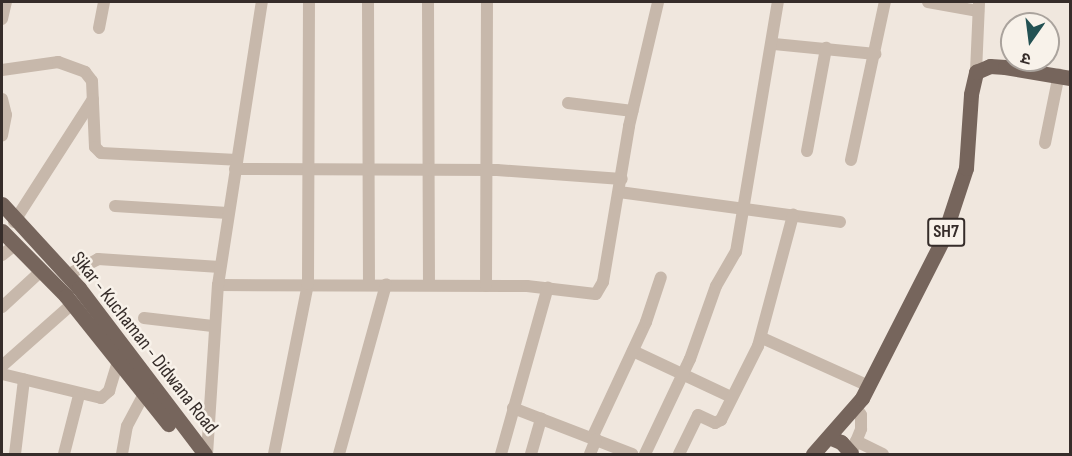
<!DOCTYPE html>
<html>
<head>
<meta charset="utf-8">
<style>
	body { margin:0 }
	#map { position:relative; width:1072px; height:456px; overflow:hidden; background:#f0e7de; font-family:"Sofia Sans Condensed","Noto Sans Devanagari",sans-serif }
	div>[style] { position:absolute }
	.street>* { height:12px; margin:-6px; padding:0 6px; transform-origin:6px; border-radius:6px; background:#c7b8ab }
	.primary>* { height:15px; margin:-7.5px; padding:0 7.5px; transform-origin:7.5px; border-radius:7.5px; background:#76655c }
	span { translate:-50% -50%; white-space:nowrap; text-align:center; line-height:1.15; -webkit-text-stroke:5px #f8f2ea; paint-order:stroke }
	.shield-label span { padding:2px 4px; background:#f8f2ea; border:2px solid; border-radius:4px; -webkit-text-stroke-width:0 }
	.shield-label { font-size:18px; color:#362d2a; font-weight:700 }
	.street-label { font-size:20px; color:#362d2a }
	.frame { position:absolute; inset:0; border:3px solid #362d2a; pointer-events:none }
	.north { position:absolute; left:1000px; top:12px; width:60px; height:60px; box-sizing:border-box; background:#f8f2ea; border:2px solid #aaa39d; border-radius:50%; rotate:194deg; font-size:16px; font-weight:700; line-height:24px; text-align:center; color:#362d2a }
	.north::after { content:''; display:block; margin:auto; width:21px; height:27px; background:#235153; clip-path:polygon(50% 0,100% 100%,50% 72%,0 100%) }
</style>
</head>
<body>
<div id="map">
	<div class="street">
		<i style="left:368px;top:2px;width:282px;rotate:89.8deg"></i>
		<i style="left:428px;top:2px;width:282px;rotate:89.8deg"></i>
		<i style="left:928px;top:2px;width:51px;rotate:10.2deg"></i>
		<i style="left:2px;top:19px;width:17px;rotate:-77deg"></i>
		<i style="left:99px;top:28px;width:26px;rotate:-79deg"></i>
		<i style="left:774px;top:44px;width:102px;rotate:5.6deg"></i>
		<i style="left:2px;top:70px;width:57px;rotate:-8.1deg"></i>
		<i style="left:58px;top:62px;width:29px;rotate:20deg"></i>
		<i style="left:85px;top:72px;width:11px;rotate:52deg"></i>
		<i style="left:92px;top:81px;width:66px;rotate:87.4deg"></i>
		<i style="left:95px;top:147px;width:8px;rotate:45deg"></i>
		<i style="left:101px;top:153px;width:136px;rotate:2.9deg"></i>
		<i style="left:976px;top:72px;width:70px;rotate:-87.5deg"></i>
		<i style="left:2px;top:99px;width:16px;rotate:76deg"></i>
		<i style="left:6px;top:115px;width:21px;rotate:101deg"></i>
		<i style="left:568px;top:103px;width:65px;rotate:7deg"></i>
		<i style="left:1045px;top:143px;width:70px;rotate:-78.5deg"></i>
		<i style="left:807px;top:151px;width:105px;rotate:-79.5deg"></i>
		<i style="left:851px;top:160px;width:162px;rotate:-77.9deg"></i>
		<i style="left:235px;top:169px;width:262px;rotate:0.2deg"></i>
		<i style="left:497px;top:170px;width:125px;rotate:4.1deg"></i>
		<i style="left:619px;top:192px;width:223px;rotate:7.7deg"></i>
		<i style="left:115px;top:206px;width:113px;rotate:3.5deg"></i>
		<i style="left:14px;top:222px;width:146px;rotate:-57.3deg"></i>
		<i style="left:2px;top:255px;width:16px;rotate:-38deg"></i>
		<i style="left:67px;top:275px;width:35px;rotate:-27deg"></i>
		<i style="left:98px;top:259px;width:122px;rotate:3.8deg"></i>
		<i style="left:218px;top:285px;width:309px;rotate:0.2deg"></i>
		<i style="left:527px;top:286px;width:69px;rotate:6.6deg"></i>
		<i style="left:596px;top:294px;width:14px;rotate:-60deg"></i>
		<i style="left:603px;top:282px;width:158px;rotate:-80.5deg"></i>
		<i style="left:629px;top:126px;width:127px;rotate:-76.8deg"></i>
		<i style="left:486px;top:286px;width:284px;rotate:-89.8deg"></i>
		<i style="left:2px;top:307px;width:53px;rotate:-42.7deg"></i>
		<i style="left:144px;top:318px;width:69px;rotate:6.6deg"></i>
		<i style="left:762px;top:338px;width:117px;rotate:24.2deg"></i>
		<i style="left:633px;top:351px;width:108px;rotate:25.1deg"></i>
		<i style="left:2px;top:366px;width:94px;rotate:-41.5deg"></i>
		<i style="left:2px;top:374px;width:102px;rotate:13.6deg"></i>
		<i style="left:101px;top:398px;width:11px;rotate:-41deg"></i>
		<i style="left:109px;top:391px;width:30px;rotate:-73deg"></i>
		<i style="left:513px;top:408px;width:128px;rotate:21.1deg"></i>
		<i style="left:592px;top:438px;width:128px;rotate:-65deg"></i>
		<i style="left:646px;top:322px;width:47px;rotate:-71.6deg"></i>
		<i style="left:856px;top:441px;width:30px;rotate:26deg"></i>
		<i style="left:15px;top:454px;width:75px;rotate:-83.1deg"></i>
		<i style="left:64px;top:454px;width:61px;rotate:-75.7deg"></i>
		<i style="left:122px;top:454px;width:28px;rotate:-80deg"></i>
		<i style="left:127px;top:426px;width:36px;rotate:-62deg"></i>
		<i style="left:207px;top:454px;width:169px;rotate:-86.3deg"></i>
		<i style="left:218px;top:285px;width:286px;rotate:-81.2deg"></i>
		<i style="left:274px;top:454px;width:173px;rotate:-78.7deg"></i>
		<i style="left:308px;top:284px;width:282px;rotate:-89.8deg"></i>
		<i style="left:339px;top:454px;width:176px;rotate:-74.5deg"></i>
		<i style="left:501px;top:454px;width:173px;rotate:-74.3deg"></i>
		<i style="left:531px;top:454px;width:37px;rotate:-74deg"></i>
		<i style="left:590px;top:454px;width:16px;rotate:-68deg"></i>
		<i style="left:645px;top:454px;width:105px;rotate:-64.7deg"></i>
		<i style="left:690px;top:359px;width:77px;rotate:-70.4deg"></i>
		<i style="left:716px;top:286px;width:39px;rotate:-60deg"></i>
		<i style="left:736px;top:252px;width:254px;rotate:-80.5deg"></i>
		<i style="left:679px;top:454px;width:43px;rotate:-64deg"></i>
		<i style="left:698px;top:415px;width:19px;rotate:25deg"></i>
		<i style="left:715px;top:423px;width:7px;rotate:-27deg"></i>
		<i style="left:721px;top:420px;width:83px;rotate:-63.4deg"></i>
		<i style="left:758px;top:346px;width:136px;rotate:-75deg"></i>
		<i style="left:851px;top:454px;width:27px;rotate:-68deg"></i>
		<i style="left:861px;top:429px;width:14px;rotate:-90deg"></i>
		<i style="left:861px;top:415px;width:9px;rotate:-122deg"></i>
	</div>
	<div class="primary">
		<i style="left:2px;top:204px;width:114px;rotate:47.5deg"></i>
		<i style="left:79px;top:288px;width:208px;rotate:52.8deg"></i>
		<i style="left:2px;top:231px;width:91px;rotate:45.4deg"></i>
		<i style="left:66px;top:296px;width:164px;rotate:51.4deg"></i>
		<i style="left:829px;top:437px;width:13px;rotate:23deg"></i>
		<i style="left:841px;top:442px;width:15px;rotate:48deg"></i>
		<i style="left:813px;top:454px;width:74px;rotate:-48.8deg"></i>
		<i style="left:862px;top:398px;width:176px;rotate:-63deg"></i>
		<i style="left:942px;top:241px;width:77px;rotate:-71.8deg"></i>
		<i style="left:966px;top:168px;width:74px;rotate:-86.1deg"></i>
		<i style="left:971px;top:94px;width:23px;rotate:-77deg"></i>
		<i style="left:976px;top:72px;width:15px;rotate:-23deg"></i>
		<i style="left:990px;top:66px;width:15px;rotate:4deg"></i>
		<i style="left:1005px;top:67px;width:66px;rotate:9.6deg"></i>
	</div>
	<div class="shield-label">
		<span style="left:946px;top:232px">SH7</span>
	</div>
	<div class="street-label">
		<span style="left:144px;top:343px;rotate:52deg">Sikar - Kuchaman - Didwana Road</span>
	</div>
	<div class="frame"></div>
	<div class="north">उ</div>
</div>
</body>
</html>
